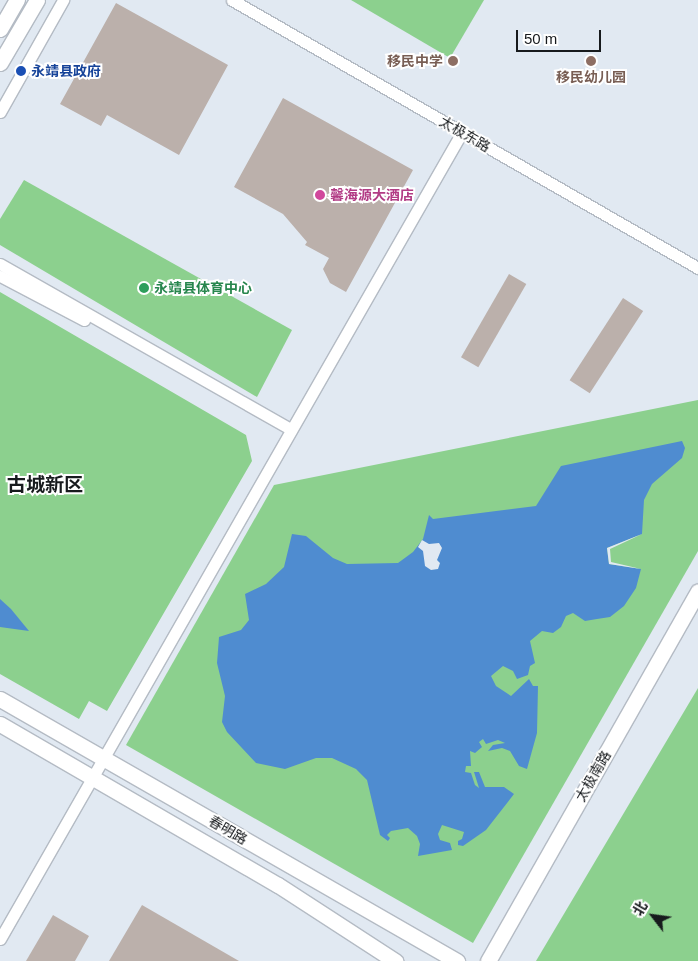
<!DOCTYPE html>
<html>
<head>
<meta charset="utf-8">
<style>
	body { margin:0 }
	#map { position:relative; width:698px; height:961px; overflow:hidden; background:#e1e9f2; font-family:Arial,"Noto Sans SC",sans-serif }
	div>[style] { position:absolute }
	.green>* { inset:0; background:#8cd08e }
	.water>* { inset:0; background:#4f8cd0 }
	.pier>* { inset:0; background:#e1e9f2 }
	.building>* { inset:0; background:#bbb0ab; transform-origin:0 0 }
	.roads { filter:drop-shadow(1px 0 #b4bbc4) drop-shadow(-1px 0 #b4bbc4) drop-shadow(0 1px #b4bbc4) drop-shadow(0 -1px #b4bbc4) }
	.minor>* { height:11px; margin:-5.5px; padding:0 5.5px; transform-origin:5.5px; border-radius:5.5px; background:#fff }
	.major>* { height:15px; margin:-7.5px; padding:0 7.5px; transform-origin:7.5px; border-radius:7.5px; background:#fff }
	.dots>* { width:14px; height:14px; translate:-50% -50%; box-sizing:border-box; border:2px solid #fff; border-radius:50% }
	span { translate:-50% -50%; white-space:nowrap; text-align:center; line-height:1.15; -webkit-text-stroke:4px #fff; paint-order:stroke }
	.education-label { font-size:14px; color:#785e54; font-weight:700 }
	.right { translate:-100% -50%; text-align:right }
	.transit-label { font-size:14px; color:#164399; font-weight:700 }
	.left { translate:0 -50%; text-align:left }
	.street-label { font-size:14px; color:#171a1d }
	.hotel-label { font-size:14px; color:#b23c85; font-weight:700 }
	.leisure-label { font-size:14px; color:#27864d; font-weight:700 }
	.district-label { font-size:19px; color:#171a1d; font-weight:700 }
	.north { position:absolute; left:628px; top:891px; width:50px; height:50px; -webkit-text-stroke:4px #fff; paint-order:stroke; rotate:300deg; font-size:14px; font-weight:700; line-height:20px; text-align:center; color:#171a1d }
	.north::after { content:''; display:block; margin:auto; width:18px; height:22px; background:#171a1d; clip-path:polygon(50% 0,100% 100%,50% 72%,0 100%) }
	.scale { position:absolute; left:516px; top:30px; width:85px; height:22px; box-sizing:border-box; border:2px solid #171a1d; border-top:0; padding-left:6px; font-size:15px; line-height:18px; white-space:nowrap; color:#171a1d; -webkit-text-stroke:4px #fff; paint-order:stroke }
</style>
</head>
<body>
<div id="map">
	<div class="green">
		<i style="clip-path:polygon(351px 0,484px 0,450px 58px)"></i>
		<i style="clip-path:polygon(24px 180px,292px 330px,257px 397px,0 245px,0 219px)"></i>
		<i style="clip-path:polygon(0 292px,246px 435px,252px 461px,107px 711px,89px 701px,79px 719px,0 674px)"></i>
		<i style="clip-path:polygon(698px 400px,698px 551px,473px 943px,126px 745px,274px 485px)"></i>
		<i style="clip-path:polygon(698px 688px,698px 961px,536px 961px)"></i>
	</div>
	<div class="water">
		<i style="clip-path:polygon(682px 441px,685px 448px,682px 458px,652px 484px,644px 500px,642px 534px,607px 548px,609px 564px,641px 569px,636px 588px,624px 606px,610px 617px,597px 619px,585px 621px,573px 613px,566px 616px,561px 627px,553px 633px,542px 631px,530px 641px,535px 663px,530px 666px,528px 675px,517px 679px,513px 671px,503px 666px,491px 676px,496px 686px,511px 696px,529px 679px,533px 686px,538px 686px,537px 733px,527px 769px,519px 766px,510px 751px,502px 748px,488px 751px,493px 745px,505px 743px,498px 740px,486px 744px,483px 739px,479px 742px,482px 747px,475px 753px,470px 751px,471px 766px,466px 766px,465px 772px,471px 773px,475px 785px,479px 788px,474px 772px,479px 772px,485px 787px,504px 787px,514px 794px,486px 830px,463px 846px,458px 845px,458px 841px,462px 839px,464px 832px,442px 825px,438px 834px,440px 840px,450px 843px,452px 850px,418px 856px,420px 844px,417px 836px,408px 828px,391px 831px,387px 835px,390px 838px,388px 841px,380px 835px,367px 780px,356px 769px,332px 758px,316px 758px,285px 769px,256px 763px,227px 732px,222px 722px,225px 696px,217px 663px,219px 637px,241px 630px,249px 620px,245px 594px,266px 584px,284px 567px,292px 534px,306px 536px,333px 558px,347px 564px,398px 563px,413px 552px,423px 539px,429px 515px,433px 519px,536px 506px,561px 466px)"></i>
		<i style="clip-path:polygon(0 599px,11px 609px,29px 631px,0 627px)"></i>
	</div>
	<div class="pier">
		<i style="clip-path:polygon(642px 534px,610px 549px,611px 562px,641px 569px,609px 564px,607px 548px)"></i>
		<i style="clip-path:polygon(422px 540px,429px 544px,439px 543px,442px 548px,437px 560px,440px 563px,438px 569px,431px 570px,425px 566px,423px 551px,418px 547px)"></i>
	</div>
	<div class="building">
		<i style="clip-path:polygon(116px 3px,228px 65px,179px 155px,107px 115px,101px 126px,60px 104px)"></i>
		<i style="clip-path:polygon(283px 98px,413px 170px,346px 292px,330px 283px,323px 269px,329px 258px,305px 245px,307px 242px,283px 214px,234px 187px)"></i>
		<i style="left:509px;top:274px;width:20px;height:96px;rotate:30deg"></i>
		<i style="left:623px;top:298px;width:24px;height:98px;rotate:33deg"></i>
		<i style="clip-path:polygon(142px 905px,239px 961px,109px 961px)"></i>
		<i style="clip-path:polygon(53px 915px,89px 936px,75px 961px,26px 961px)"></i>
	</div>
	<div class="roads">
		<div class="minor">
			<i style="left:232px;top:0;width:538px;rotate:29.9deg"></i>
			<i style="left:0;top:112px;width:129px;rotate:-60.6deg"></i>
			<i style="left:0;top:264px;width:335px;rotate:29.6deg"></i>
			<i style="left:0;top:276px;width:95px;rotate:27.6deg"></i>
			<i style="left:0;top:939px;width:930px;rotate:-60.21deg"></i>
		</div>
		<div class="major">
			<i style="left:0;top:29px;width:34px;rotate:-60deg"></i>
			<i style="left:0;top:63px;width:73px;rotate:-59.6deg"></i>
			<i style="left:0;top:699px;width:527px;rotate:29.83deg"></i>
			<i style="left:0;top:724px;width:321px;rotate:30.1deg"></i>
			<i style="left:278px;top:885px;width:140px;rotate:33deg"></i>
			<i style="left:488px;top:961px;width:425px;rotate:-60.4deg"></i>
		</div>
	</div>
	<div class="dots">
		<i style="left:453px;top:61px;background:#8d6e63"></i>
		<i style="left:591px;top:61px;background:#8d6e63"></i>
		<i style="left:21px;top:71px;background:#1a4fb4"></i>
		<i style="left:320px;top:195px;background:#d1479c"></i>
		<i style="left:144px;top:288px;background:#2e9e5b"></i>
	</div>
	<div class="education-label">
		<span class="right" style="left:443px;top:61px">移民中学</span>
		<span style="left:591px;top:77px">移民幼儿园</span>
	</div>
	<div class="transit-label">
		<span class="left" style="left:31px;top:71px">永靖县政府</span>
	</div>
	<div class="street-label">
		<span style="left:465px;top:134px;rotate:30deg">太极东路</span>
		<span style="left:593px;top:776px;rotate:-60deg">太极南路</span>
		<span style="left:228px;top:830px;rotate:30deg">春明路</span>
	</div>
	<div class="hotel-label">
		<span class="left" style="left:330px;top:195px">馨海源大酒店</span>
	</div>
	<div class="leisure-label">
		<span class="left" style="left:154px;top:288px">永靖县体育中心</span>
	</div>
	<div class="district-label">
		<span style="left:45px;top:485px">古城新区</span>
	</div>
	<div class="north">北</div>
	<div class="scale">50 m</div>
</div>
</body>
</html>
